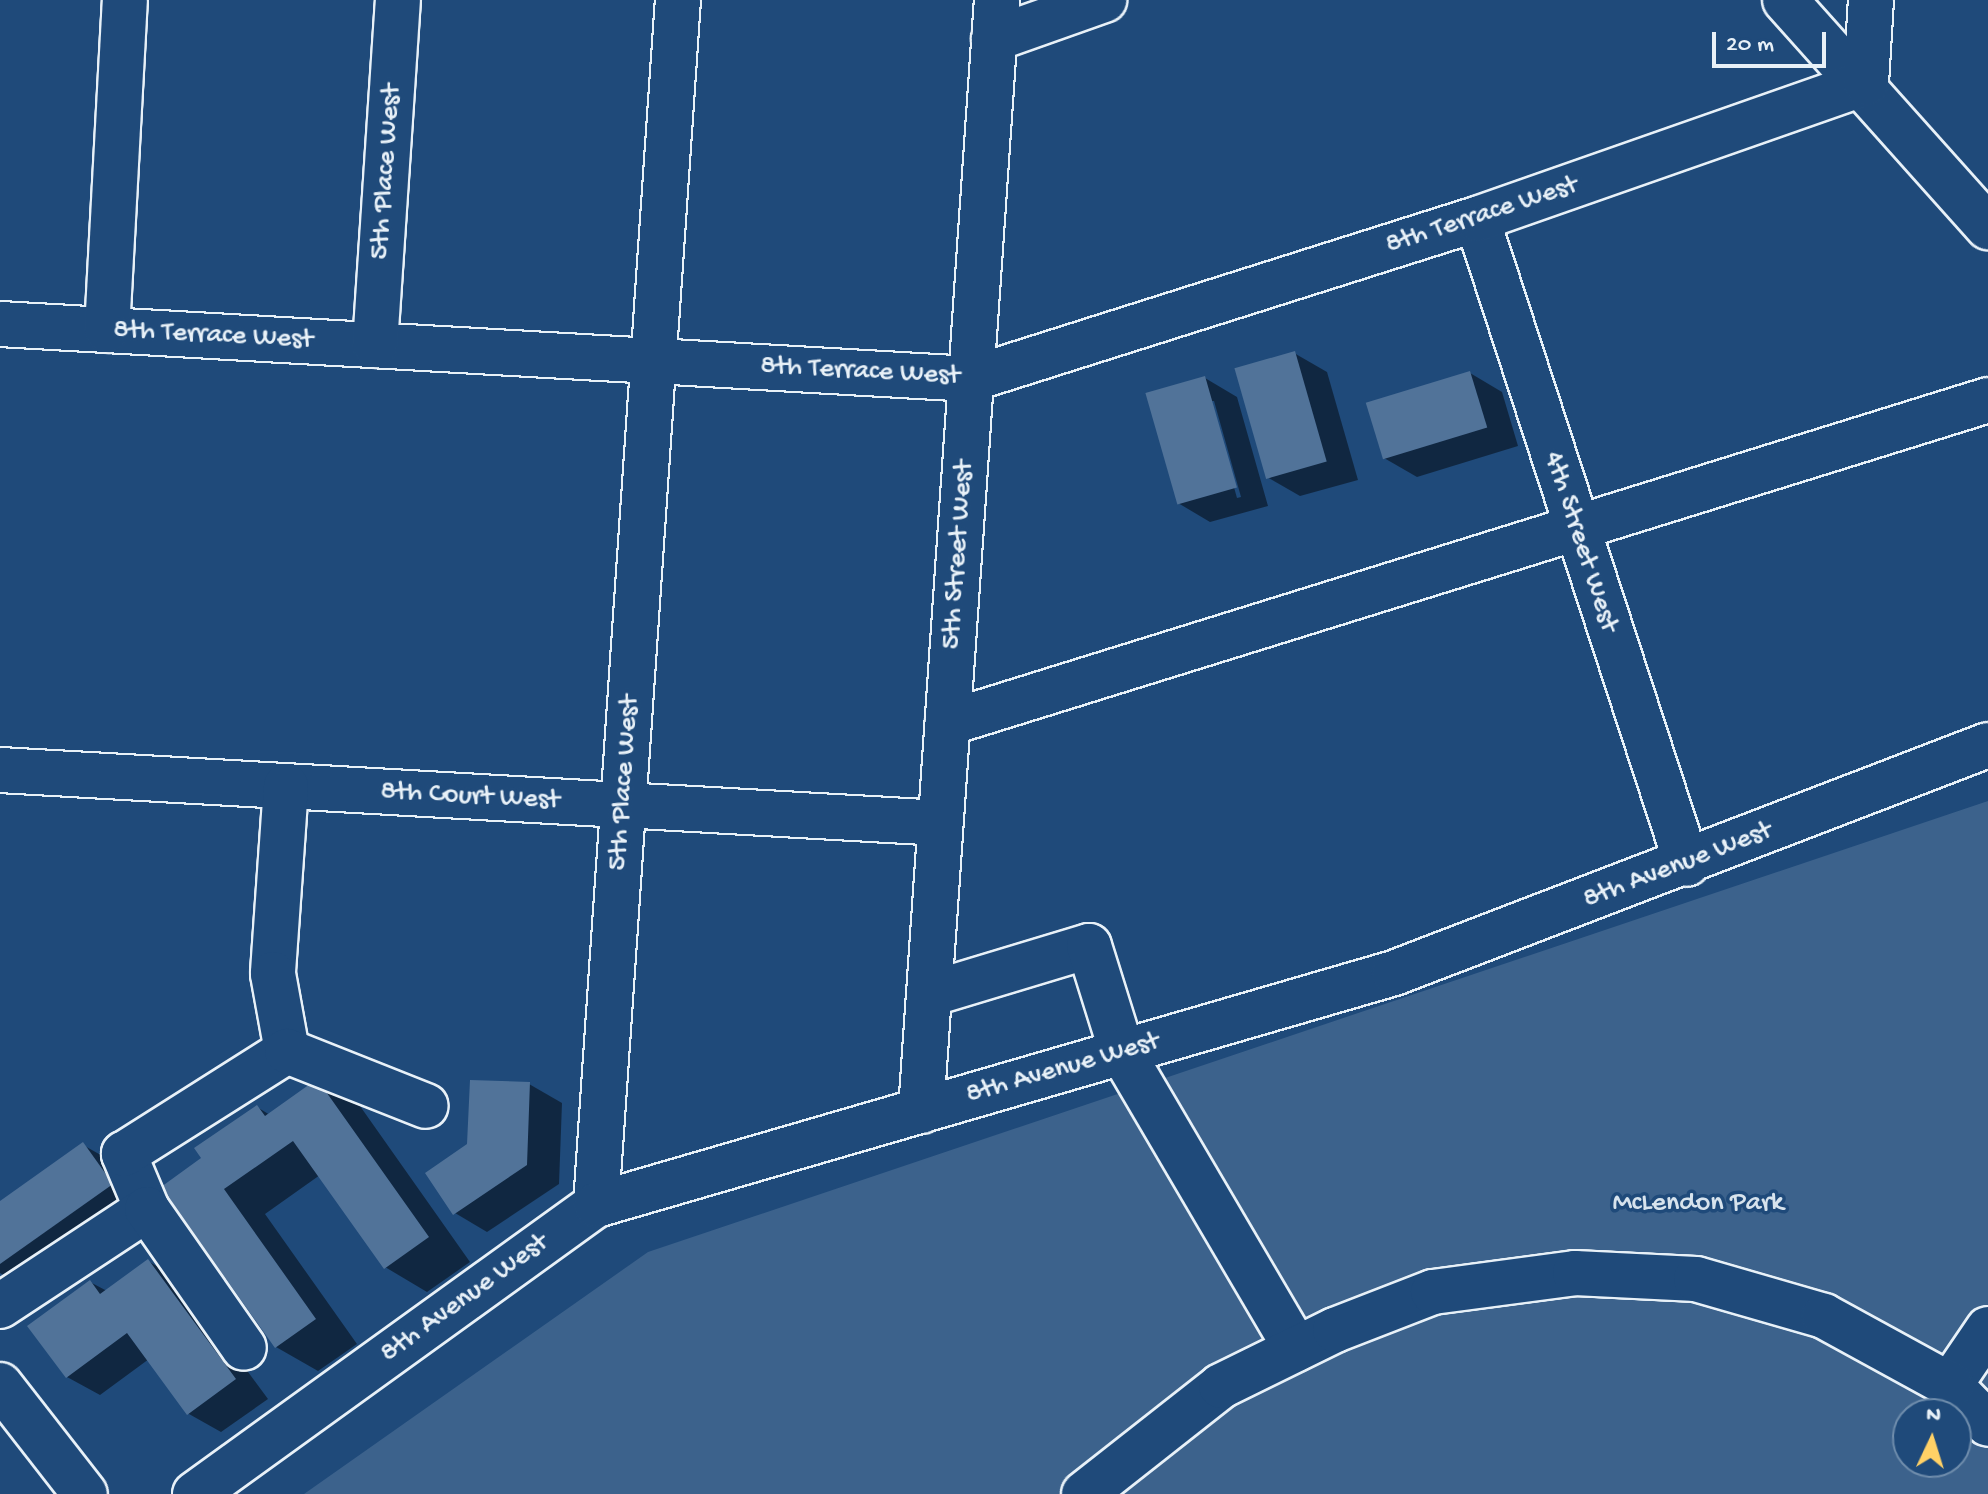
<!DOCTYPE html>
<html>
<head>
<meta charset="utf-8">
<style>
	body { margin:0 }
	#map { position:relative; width:1988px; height:1494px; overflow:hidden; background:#1f4a7a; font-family:"Gochi Hand",sans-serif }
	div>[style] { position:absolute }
	.green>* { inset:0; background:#3c628c }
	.shadow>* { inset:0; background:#0007 }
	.building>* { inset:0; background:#517399; transform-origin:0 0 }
	.roads { filter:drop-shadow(2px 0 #e8f1f8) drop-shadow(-2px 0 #e8f1f8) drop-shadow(0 2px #e8f1f8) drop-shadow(0 -2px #e8f1f8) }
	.minor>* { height:44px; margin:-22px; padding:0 22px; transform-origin:22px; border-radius:22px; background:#1f4a7a }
	.major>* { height:44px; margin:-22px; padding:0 22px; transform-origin:22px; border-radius:22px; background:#1f4a7a }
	span { translate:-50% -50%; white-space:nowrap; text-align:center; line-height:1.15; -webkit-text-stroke:7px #1f4a7a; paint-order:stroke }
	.street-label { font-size:28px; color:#e8f1f8 }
	.park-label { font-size:28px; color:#d7e3ed }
	.north { position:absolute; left:1892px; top:1398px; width:80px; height:80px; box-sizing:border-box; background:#1f4a7a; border:2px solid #6f8dac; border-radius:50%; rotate:4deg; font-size:22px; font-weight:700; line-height:32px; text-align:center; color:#e8f1f8 }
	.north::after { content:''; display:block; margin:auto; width:28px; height:36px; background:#ffd166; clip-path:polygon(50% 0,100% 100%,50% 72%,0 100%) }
	.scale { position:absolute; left:1712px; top:32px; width:114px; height:36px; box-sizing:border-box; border:4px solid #e8f1f8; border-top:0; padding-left:10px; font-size:24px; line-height:28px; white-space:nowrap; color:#e8f1f8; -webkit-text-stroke:6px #1f4a7a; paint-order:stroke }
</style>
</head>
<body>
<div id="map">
	<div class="green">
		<i style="clip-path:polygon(evenodd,1988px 801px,1988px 1494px,304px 1494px,648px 1252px,1988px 801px,1908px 1414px,1956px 1414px,1956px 1462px,1908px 1462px,1908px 1414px)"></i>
	</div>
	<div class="shadow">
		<i style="clip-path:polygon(1294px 353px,1327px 372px,1358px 480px,1300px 496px,1267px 477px)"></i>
		<i style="clip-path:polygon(1470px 373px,1502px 392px,1518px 446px,1417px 477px,1384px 458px)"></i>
		<i style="clip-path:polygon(evenodd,1205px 378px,1237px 397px,1268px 506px,1210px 522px,1178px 503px,1205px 378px,1210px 401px,1214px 401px,1241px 497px,1237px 498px,1210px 401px)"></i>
		<i style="clip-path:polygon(317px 1082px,360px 1106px,470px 1262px,427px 1292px,385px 1267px,320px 1175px,265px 1214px,357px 1344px,318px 1371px,276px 1347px,204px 1159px,257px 1107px,270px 1115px)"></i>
		<i style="clip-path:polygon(529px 1084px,562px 1103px,559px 1184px,487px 1232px,455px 1213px,469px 1145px)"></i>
		<i style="clip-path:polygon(83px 1145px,115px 1163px,144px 1203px,25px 1287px,0 1273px,0 1204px)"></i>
		<i style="clip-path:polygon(148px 1261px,180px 1280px,268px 1399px,221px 1432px,189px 1414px,149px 1359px,100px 1395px,67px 1377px,90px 1282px,107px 1291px)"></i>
	</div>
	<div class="building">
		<i style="left:1295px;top:351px;width:115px;height:63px;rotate:74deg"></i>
		<i style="left:1470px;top:371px;width:59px;height:109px;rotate:73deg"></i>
		<i style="left:1205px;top:376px;width:116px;height:62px;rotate:74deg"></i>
		<i style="clip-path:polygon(317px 1079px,429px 1237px,384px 1269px,293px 1141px,224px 1189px,316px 1319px,275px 1348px,161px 1187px,201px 1158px,194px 1148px,257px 1105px,265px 1116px)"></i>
		<i style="clip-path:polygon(470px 1080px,530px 1082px,527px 1165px,453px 1215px,425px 1173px,467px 1144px)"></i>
		<i style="clip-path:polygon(83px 1142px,113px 1184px,0 1264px,0 1201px)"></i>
		<i style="clip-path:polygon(148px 1259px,236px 1379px,187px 1415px,127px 1333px,66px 1378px,27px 1326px,90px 1280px,100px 1294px)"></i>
	</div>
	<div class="roads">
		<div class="minor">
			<i style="left:1785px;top:0;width:305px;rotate:48.2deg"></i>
			<i style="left:994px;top:39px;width:117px;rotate:-19.5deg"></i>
			<i style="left:1477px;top:219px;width:678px;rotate:71.97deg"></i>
			<i style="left:0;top:324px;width:973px;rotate:3.24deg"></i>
			<i style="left:971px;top:379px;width:531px;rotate:-17.55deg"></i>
			<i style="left:1477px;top:219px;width:412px;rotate:-19.3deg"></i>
			<i style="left:1866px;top:83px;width:83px;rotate:-86.6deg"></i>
			<i style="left:107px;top:330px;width:330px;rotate:-86.9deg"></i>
			<i style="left:375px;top:345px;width:346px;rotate:-86.2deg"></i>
			<i style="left:948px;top:723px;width:1089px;rotate:-17.25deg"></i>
			<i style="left:0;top:770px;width:942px;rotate:3.22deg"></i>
			<i style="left:286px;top:786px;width:188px;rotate:94deg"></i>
			<i style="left:273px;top:974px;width:78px;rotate:79.7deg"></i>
			<i style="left:930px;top:994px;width:166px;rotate:-16.8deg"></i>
			<i style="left:1089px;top:946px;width:111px;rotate:72.7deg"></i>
			<i style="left:1122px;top:1052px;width:344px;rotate:59.6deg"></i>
			<i style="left:921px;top:1111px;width:1114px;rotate:-86.09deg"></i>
			<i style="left:596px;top:1205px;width:1208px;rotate:-86.11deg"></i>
			<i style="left:147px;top:1209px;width:60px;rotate:-112.7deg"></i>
			<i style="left:124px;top:1154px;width:193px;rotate:-32.3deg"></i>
			<i style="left:287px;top:1051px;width:149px;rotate:21.6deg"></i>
			<i style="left:0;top:1306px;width:176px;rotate:-33.4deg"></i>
			<i style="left:147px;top:1209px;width:169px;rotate:55.1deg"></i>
			<i style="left:1988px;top:1329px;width:68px;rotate:124.2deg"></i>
			<i style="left:1950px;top:1385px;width:54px;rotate:45.7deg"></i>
			<i style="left:0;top:1385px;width:138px;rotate:52.1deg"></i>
			<i style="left:1084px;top:1494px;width:174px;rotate:-38.2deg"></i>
			<i style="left:1221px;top:1386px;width:127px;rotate:-26.2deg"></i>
			<i style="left:1335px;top:1330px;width:105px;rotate:-21.2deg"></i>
			<i style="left:1433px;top:1292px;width:143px;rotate:-7.6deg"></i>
			<i style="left:1575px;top:1273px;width:121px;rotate:2.8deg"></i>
			<i style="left:1696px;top:1279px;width:133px;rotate:16.1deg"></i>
			<i style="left:1824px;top:1316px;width:144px;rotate:28.7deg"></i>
		</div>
		<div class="major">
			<i style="left:195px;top:1494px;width:494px;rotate:-35.8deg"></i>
			<i style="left:596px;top:1205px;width:831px;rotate:-16.21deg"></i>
			<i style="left:1394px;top:973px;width:636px;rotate:-21deg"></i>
		</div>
	</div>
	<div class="street-label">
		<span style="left:387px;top:172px;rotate:-86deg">5th Place West</span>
		<span style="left:1482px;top:216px;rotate:-18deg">8th Terrace West</span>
		<span style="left:213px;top:336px;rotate:3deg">8th Terrace West</span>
		<span style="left:860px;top:372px;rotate:3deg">8th Terrace West</span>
		<span style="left:1580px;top:542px;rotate:72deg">4th Street West</span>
		<span style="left:959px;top:555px;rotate:-86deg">5th Street West</span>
		<span style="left:625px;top:783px;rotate:-86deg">5th Place West</span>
		<span style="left:470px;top:797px;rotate:3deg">8th Court West</span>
		<span style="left:1678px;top:866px;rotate:-21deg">8th Avenue West</span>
		<span style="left:1063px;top:1069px;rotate:-16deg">8th Avenue West</span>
		<span style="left:465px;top:1299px;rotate:-36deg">8th Avenue West</span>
	</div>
	<div class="park-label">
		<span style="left:1698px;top:1204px">McLendon Park</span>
	</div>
	<div class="north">N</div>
	<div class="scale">20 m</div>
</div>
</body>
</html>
